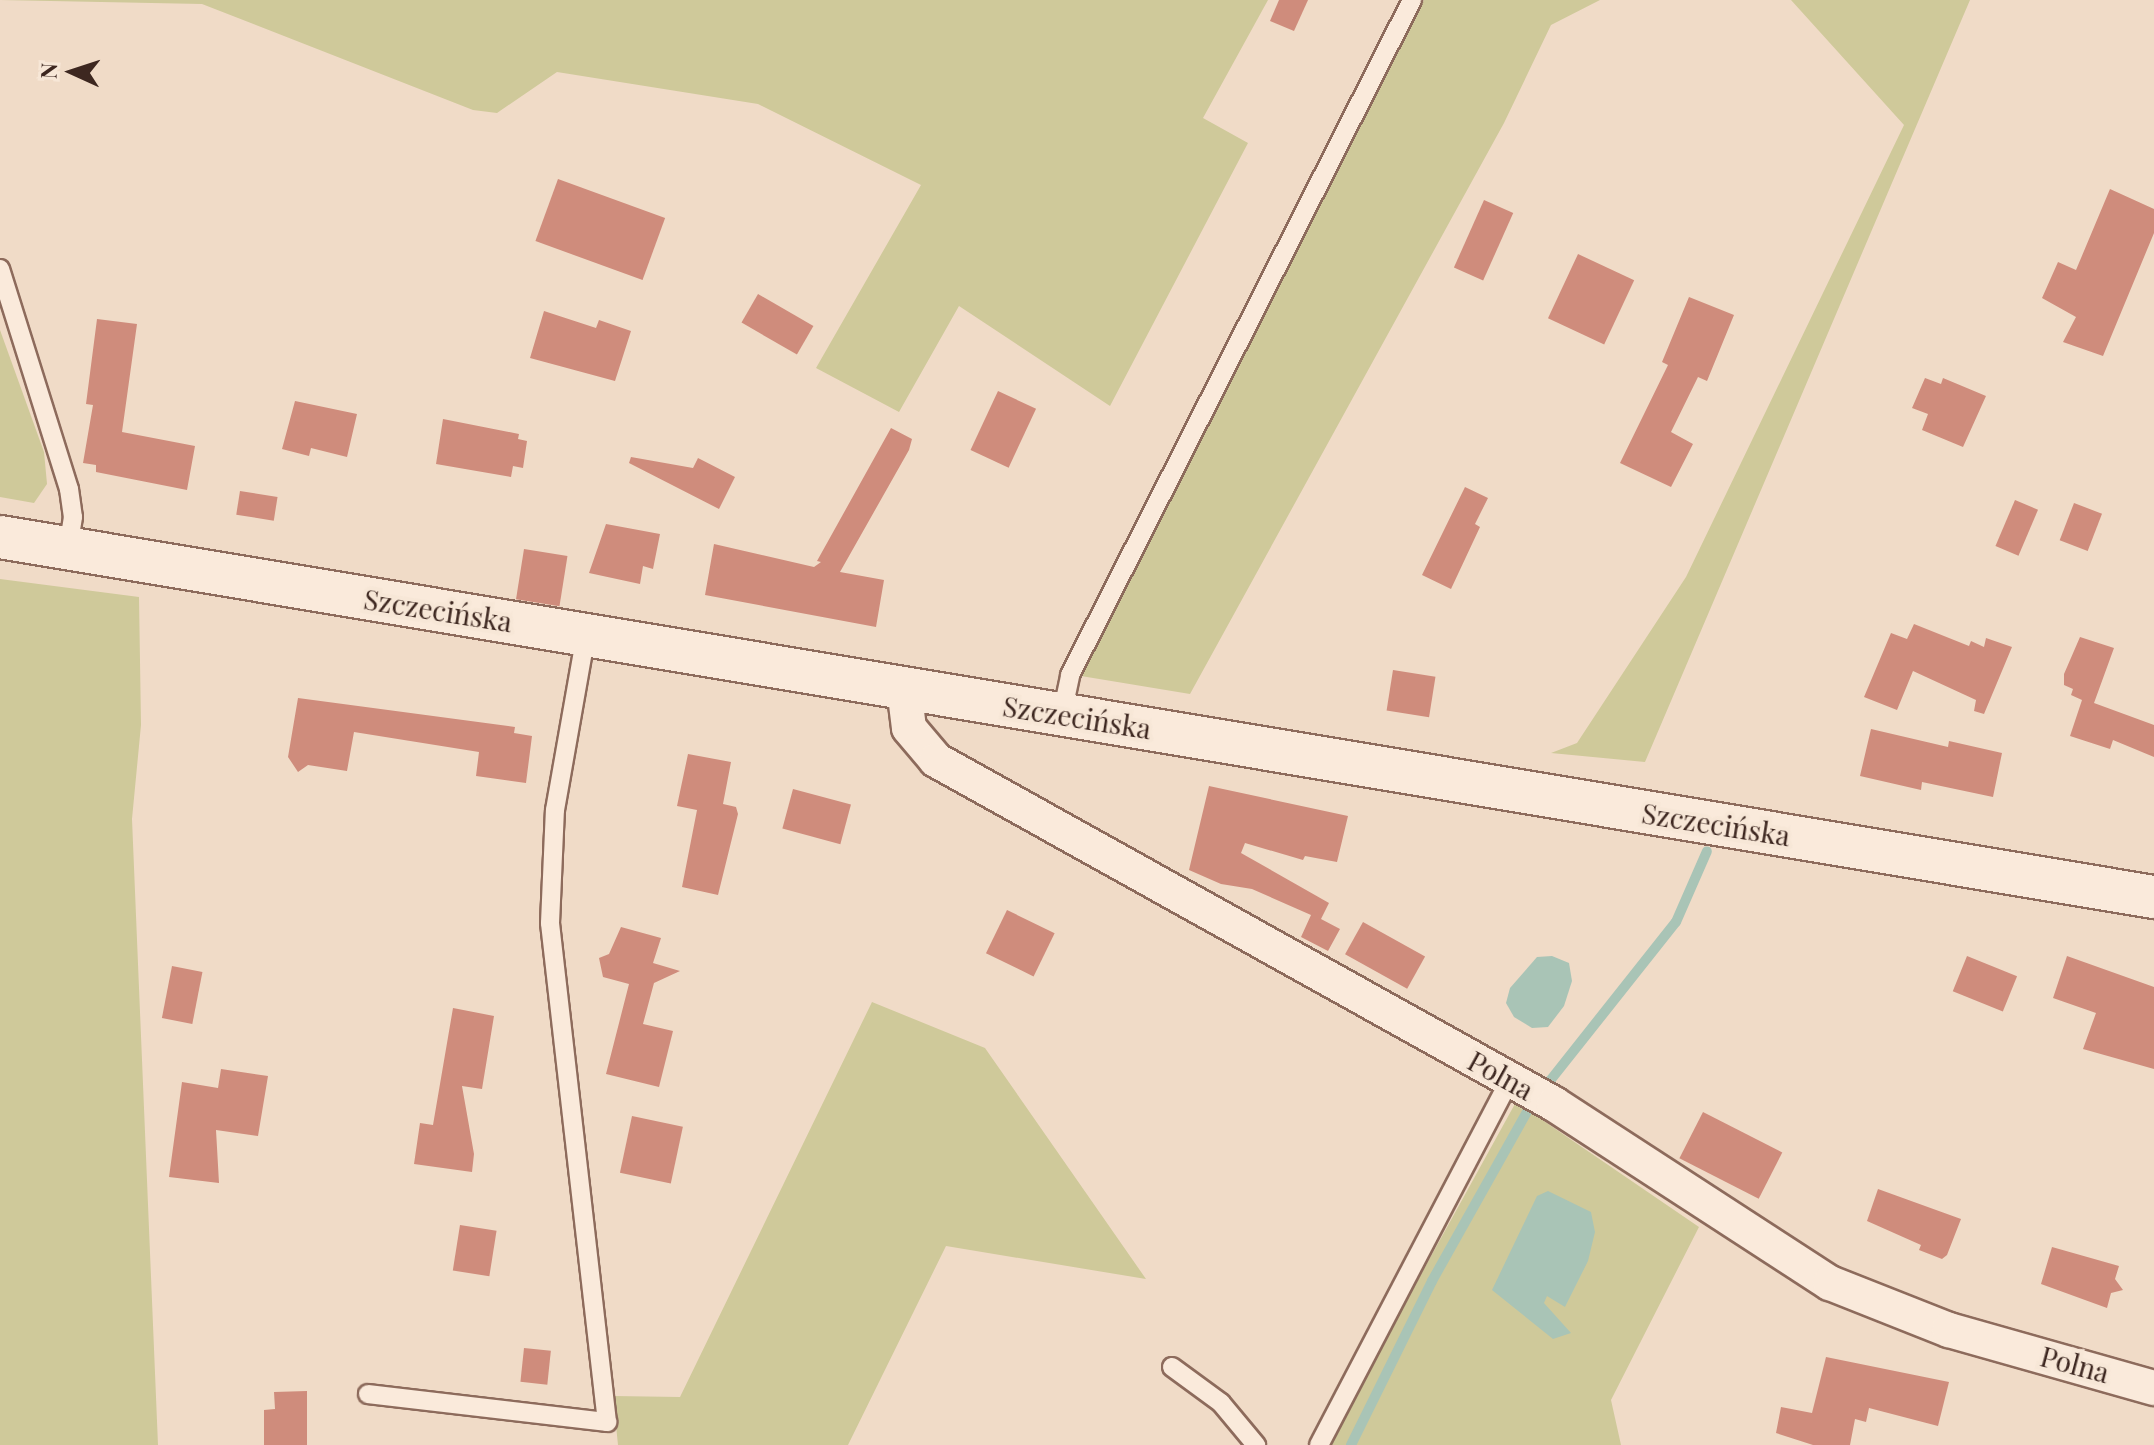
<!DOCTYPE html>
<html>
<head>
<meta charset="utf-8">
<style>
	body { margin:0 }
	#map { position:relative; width:2154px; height:1445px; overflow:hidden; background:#f0dbc7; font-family:"Playfair Display",serif }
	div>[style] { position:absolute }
	.green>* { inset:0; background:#cfc99a }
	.water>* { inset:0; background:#a9c4b6 }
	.stream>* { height:10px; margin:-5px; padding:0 5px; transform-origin:5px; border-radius:5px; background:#a9c4b6 }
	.building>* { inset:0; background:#cf8c7c; transform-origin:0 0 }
	.roads { filter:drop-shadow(2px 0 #8d6b5c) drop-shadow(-2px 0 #8d6b5c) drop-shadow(0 2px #8d6b5c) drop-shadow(0 -2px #8d6b5c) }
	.service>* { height:18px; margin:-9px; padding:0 9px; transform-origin:9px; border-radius:9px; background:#faeadb }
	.minor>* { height:34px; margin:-17px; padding:0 17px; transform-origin:17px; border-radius:17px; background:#faeadb }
	.tertiary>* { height:42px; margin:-21px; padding:0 21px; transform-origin:21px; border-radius:21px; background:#faeadb }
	span { translate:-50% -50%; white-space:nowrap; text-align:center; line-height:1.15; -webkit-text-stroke:8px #f7e7d7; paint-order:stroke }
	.street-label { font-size:28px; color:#3d2720 }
	.north { position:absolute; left:32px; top:32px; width:80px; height:80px; -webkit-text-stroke:6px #f7e7d7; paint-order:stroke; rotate:273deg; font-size:22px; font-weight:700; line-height:32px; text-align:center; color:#3d2720 }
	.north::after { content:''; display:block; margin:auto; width:28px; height:36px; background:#3d2720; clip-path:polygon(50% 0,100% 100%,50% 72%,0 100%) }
</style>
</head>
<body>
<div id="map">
	<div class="green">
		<i style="clip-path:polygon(0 0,1268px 0,1203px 118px,1248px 143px,1110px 406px,959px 306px,899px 412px,816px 368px,921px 185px,758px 104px,557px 72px,497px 113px,473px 110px,202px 4px)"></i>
		<i style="clip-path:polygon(1424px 0,1600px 0,1551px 25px,1504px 123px,1190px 694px,1081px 676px)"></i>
		<i style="clip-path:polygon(1791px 0,1970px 0,1645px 762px,1551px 753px,1577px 743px,1686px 577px,1904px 125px)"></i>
		<i style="clip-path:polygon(0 330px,44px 452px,47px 484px,34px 503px,0 497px)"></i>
		<i style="clip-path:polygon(0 579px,139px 597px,141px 725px,132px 819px,158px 1445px,0 1445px)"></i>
		<i style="clip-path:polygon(872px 1002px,985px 1048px,1146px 1279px,946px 1246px,848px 1445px,618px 1445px,613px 1396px,680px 1397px)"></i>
		<i style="clip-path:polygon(1516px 1102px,1699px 1227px,1611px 1400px,1621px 1445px,1327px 1445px)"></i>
	</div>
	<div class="water">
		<i style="clip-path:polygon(1552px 956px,1569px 963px,1572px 981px,1564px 1006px,1548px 1027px,1532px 1028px,1514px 1017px,1506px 1003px,1510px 988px,1537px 957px)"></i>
		<i style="clip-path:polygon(1548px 1191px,1591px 1212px,1595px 1232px,1588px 1261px,1565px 1307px,1547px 1296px,1544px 1303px,1571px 1333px,1553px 1339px,1492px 1290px,1537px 1196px)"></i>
	</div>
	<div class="stream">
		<i style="left:1549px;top:1082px;width:204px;rotate:-51.6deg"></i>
		<i style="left:1676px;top:922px;width:77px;rotate:-66.4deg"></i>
		<i style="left:1351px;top:1445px;width:183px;rotate:-63.7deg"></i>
		<i style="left:1432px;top:1281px;width:198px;rotate:-60.7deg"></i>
	</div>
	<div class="building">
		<i style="clip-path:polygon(1279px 0,1308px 0,1294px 31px,1270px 21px)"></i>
		<i style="left:558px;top:179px;width:114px;height:66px;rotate:20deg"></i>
		<i style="clip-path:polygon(2110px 189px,2154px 209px,2154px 233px,2103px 356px,2063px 342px,2076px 317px,2042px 298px,2058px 262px,2076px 270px)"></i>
		<i style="left:1484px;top:200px;width:32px;height:74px;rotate:24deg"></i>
		<i style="left:1578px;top:254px;width:62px;height:71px;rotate:25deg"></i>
		<i style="left:758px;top:294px;width:64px;height:33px;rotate:30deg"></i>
		<i style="clip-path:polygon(1689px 297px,1734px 315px,1707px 381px,1698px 377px,1671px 432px,1693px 444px,1671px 487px,1620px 463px,1668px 365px,1662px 362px)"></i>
		<i style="clip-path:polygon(544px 311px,596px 328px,599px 320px,631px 331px,615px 381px,530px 358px)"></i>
		<i style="clip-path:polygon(97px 319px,137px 324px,122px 432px,195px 446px,187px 490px,96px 472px,96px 465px,83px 463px,93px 405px,86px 404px)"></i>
		<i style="clip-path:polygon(1925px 378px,1941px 384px,1943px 378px,1986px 396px,1963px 447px,1922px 430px,1928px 414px,1912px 408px)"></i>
		<i style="left:998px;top:391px;width:42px;height:65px;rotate:25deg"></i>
		<i style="clip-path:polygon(295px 401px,357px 414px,347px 457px,311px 448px,309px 456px,282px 449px)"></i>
		<i style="clip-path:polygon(443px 419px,519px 434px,518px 439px,527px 441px,523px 468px,513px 466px,511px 477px,436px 464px)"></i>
		<i style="clip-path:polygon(891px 428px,912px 439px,909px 450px,840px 572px,884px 580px,876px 627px,705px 595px,714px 544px,814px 567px,821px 562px,817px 561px)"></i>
		<i style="clip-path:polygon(631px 457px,693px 468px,698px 458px,735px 477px,719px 509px,629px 463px)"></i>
		<i style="clip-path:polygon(1465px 487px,1488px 498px,1475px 524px,1480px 527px,1451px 589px,1422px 575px)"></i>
		<i style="left:240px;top:491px;width:38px;height:24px;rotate:9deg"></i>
		<i style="left:2015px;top:500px;width:25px;height:50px;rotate:23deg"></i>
		<i style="left:2074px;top:503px;width:30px;height:40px;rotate:21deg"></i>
		<i style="clip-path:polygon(606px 524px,660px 534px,653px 569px,643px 566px,640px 584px,589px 573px)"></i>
		<i style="left:524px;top:549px;width:44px;height:51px;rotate:9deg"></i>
		<i style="clip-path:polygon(1914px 624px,1969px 646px,1971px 641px,1984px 647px,1986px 638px,2012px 647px,1984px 714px,1974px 711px,1976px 700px,1913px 671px,1897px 710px,1864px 697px,1891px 633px,1907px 639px)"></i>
		<i style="clip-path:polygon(2080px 637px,2114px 648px,2094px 703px,2154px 725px,2154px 757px,2113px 740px,2110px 749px,2070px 736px,2082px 700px,2071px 695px,2073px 689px,2064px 685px,2064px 674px)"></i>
		<i style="left:1393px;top:670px;width:43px;height:41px;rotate:9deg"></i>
		<i style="clip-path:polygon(298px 698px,515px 727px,514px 733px,532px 736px,526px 783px,476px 776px,479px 752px,354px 732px,347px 771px,308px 765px,298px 772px,288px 757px)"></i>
		<i style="clip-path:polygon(1871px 729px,1948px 747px,1949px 741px,2002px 753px,1993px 797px,1922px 782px,1921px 790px,1860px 776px)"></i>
		<i style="clip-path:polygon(688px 754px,731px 762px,723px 804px,736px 807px,738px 814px,718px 895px,682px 887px,697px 810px,677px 806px)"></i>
		<i style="clip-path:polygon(1209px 786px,1348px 816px,1337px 862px,1305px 856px,1303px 860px,1245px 843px,1241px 853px,1329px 903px,1321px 919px,1340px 929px,1328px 951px,1301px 937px,1311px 915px,1252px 889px,1221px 884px,1189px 870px)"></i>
		<i style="left:793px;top:789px;width:60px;height:41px;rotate:15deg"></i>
		<i style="left:1007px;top:910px;width:53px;height:48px;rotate:26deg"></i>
		<i style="left:1363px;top:922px;width:71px;height:37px;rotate:29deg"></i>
		<i style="clip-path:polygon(621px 927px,661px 938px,653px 963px,680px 971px,654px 983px,643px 1024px,673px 1031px,659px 1087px,606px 1074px,629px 984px,603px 977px,599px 958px,609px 954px)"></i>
		<i style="left:1967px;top:956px;width:54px;height:38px;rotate:22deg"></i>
		<i style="clip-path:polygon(2067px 956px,2154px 987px,2154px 1069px,2083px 1049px,2096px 1013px,2053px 998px)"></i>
		<i style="left:172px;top:966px;width:31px;height:53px;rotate:11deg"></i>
		<i style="clip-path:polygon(453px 1008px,494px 1016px,482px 1089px,462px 1086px,474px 1154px,472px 1172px,414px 1164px,420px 1123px,433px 1125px)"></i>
		<i style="clip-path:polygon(221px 1069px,268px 1076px,258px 1136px,216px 1130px,219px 1183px,169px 1177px,182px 1082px,218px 1088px)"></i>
		<i style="left:1703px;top:1112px;width:89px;height:52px;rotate:27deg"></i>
		<i style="left:632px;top:1116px;width:52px;height:58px;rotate:12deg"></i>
		<i style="clip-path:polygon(1878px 1189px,1961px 1219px,1947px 1255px,1942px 1259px,1919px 1250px,1921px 1245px,1867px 1221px)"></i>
		<i style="left:460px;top:1225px;width:37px;height:46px;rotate:9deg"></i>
		<i style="clip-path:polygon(2052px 1247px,2119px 1266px,2115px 1279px,2123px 1290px,2111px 1293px,2107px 1308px,2041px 1284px)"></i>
		<i style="left:524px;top:1348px;width:27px;height:34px;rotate:6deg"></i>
		<i style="clip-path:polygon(1826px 1357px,1949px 1382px,1938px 1426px,1869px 1408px,1866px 1422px,1855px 1419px,1850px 1445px,1813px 1445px,1776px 1433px,1781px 1407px,1812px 1413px)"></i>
		<i style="clip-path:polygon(307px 1391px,307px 1445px,264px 1445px,264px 1410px,275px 1409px,274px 1392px)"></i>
	</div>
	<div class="roads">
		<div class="service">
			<i style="left:0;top:269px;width:231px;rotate:72.6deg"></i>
			<i style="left:69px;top:489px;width:28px;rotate:82deg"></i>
			<i style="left:73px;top:517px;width:31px;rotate:99deg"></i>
			<i style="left:1062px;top:714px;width:40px;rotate:-78deg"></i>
			<i style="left:1070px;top:675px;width:757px;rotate:-63.13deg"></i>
			<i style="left:1172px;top:1367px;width:61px;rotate:36.3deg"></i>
			<i style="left:1221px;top:1403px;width:55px;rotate:50.2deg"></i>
			<i style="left:368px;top:1394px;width:241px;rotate:6.7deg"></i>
			<i style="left:607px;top:1422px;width:502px;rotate:-96.52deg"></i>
			<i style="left:550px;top:923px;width:113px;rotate:-87.5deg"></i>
			<i style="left:555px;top:810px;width:178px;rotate:-80deg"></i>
			<i style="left:1319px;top:1445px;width:412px;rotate:-62.4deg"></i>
		</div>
		<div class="minor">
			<i style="left:904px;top:688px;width:40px;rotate:82.9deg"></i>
			<i style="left:909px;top:728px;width:42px;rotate:49.8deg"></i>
			<i style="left:936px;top:760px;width:707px;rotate:29.1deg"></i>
			<i style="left:1554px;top:1104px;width:329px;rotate:33deg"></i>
			<i style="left:1830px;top:1283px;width:128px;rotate:21.6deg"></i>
			<i style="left:1949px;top:1330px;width:213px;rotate:15.8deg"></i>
		</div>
		<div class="tertiary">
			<i style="left:0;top:537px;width:2184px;rotate:9.49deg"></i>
		</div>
	</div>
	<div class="street-label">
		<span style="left:438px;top:610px;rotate:9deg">Szczecińska</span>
		<span style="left:1077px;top:717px;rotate:9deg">Szczecińska</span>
		<span style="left:1716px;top:824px;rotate:9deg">Szczecińska</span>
		<span style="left:1501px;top:1075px;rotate:29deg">Polna</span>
		<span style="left:2075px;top:1364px;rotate:15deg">Polna</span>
	</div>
	<div class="north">N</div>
</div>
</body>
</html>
